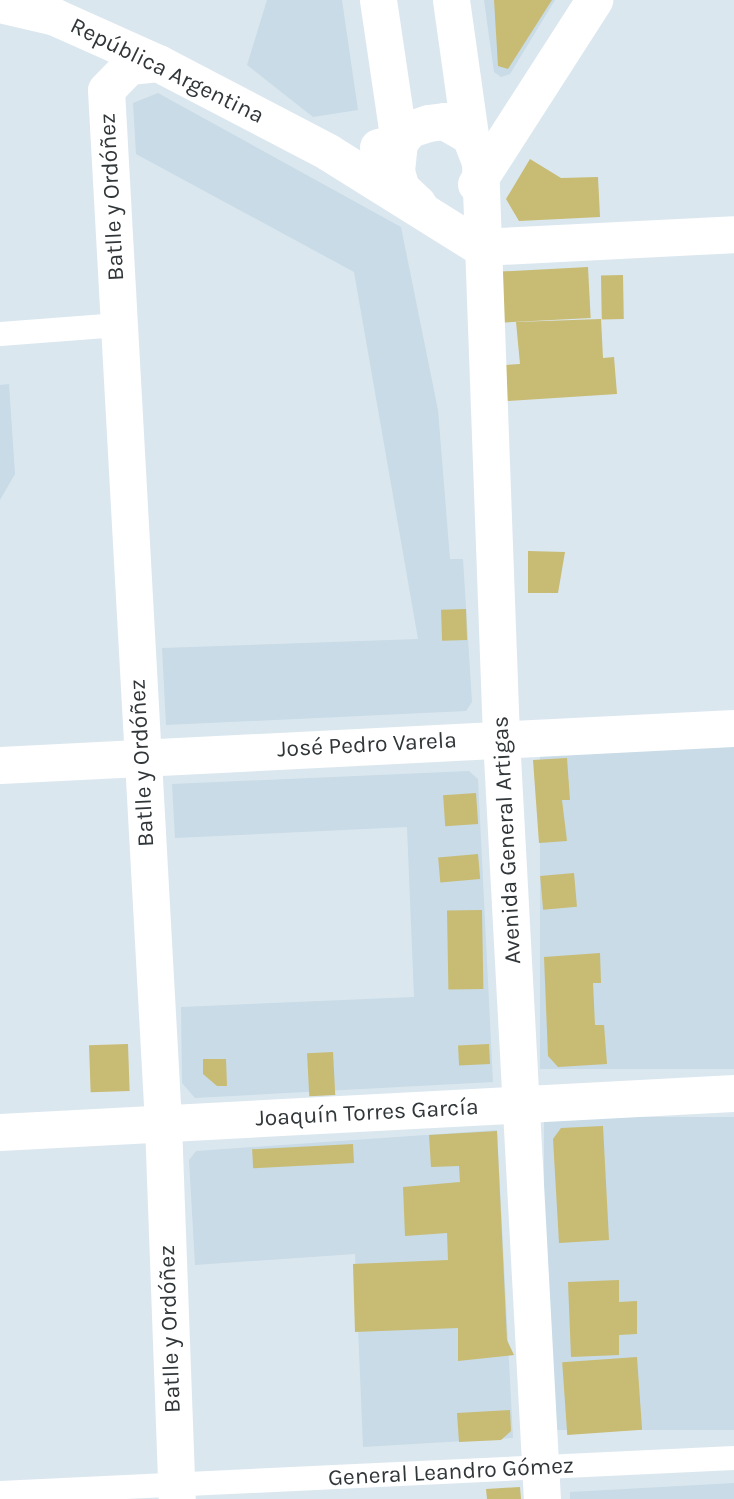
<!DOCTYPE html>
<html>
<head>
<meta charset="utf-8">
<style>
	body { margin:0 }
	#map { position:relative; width:734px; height:1499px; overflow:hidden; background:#dbe7ef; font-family:Karla,sans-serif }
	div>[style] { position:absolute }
	.built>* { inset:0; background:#c8dbe7; transform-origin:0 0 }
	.building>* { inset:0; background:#c8bb73; transform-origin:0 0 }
	.street>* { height:24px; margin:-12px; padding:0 12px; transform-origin:12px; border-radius:12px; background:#fff }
	.secondary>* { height:37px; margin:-18.5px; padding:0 18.5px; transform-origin:18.5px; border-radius:18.5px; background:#fff }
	span { translate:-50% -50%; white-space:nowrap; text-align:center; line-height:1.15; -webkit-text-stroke:6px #fff; paint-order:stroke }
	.street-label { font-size:23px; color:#313639 }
</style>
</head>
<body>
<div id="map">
	<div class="built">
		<i style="clip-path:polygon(267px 0,342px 0,358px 110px,313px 117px,247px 65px)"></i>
		<i style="clip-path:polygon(484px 0,555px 0,510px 74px,501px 77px,494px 72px)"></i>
		<i style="clip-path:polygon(158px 93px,401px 227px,438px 410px,450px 559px,463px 559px,472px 702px,466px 711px,166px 725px,162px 648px,418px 639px,354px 272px,136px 154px,133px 103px)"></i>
		<i style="clip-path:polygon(9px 384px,15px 474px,0 500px,0 385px)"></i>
		<i style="left:734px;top:742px;width:327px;height:194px;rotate:90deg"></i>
		<i style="clip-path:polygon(469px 771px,478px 779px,493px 1082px,195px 1098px,182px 1083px,181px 1007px,414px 997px,407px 827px,175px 838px,172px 784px)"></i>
		<i style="left:734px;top:1117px;width:313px;height:190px;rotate:90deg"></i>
		<i style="clip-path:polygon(497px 1130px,513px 1438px,363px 1447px,355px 1254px,195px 1265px,189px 1160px,196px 1151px)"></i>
		<i style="clip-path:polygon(734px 1483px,734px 1499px,570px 1499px,570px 1492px)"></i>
	</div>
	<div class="building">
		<i style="clip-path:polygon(494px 0,552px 0,508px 69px,498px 66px)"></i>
		<i style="clip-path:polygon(530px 159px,561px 178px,598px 177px,600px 217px,519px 221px,506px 199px)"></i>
		<i style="left:588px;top:267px;width:51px;height:94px;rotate:87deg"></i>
		<i style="left:623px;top:275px;width:44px;height:22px;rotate:89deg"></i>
		<i style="clip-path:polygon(601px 319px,603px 358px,614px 357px,617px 394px,507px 401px,504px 365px,520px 364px,516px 322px)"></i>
		<i style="clip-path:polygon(528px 551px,565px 552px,558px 593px,528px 593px)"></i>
		<i style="left:466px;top:609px;width:31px;height:25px;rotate:88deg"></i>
		<i style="clip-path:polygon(567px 758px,570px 800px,562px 800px,567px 841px,539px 843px,533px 760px)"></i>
		<i style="left:476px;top:793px;width:31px;height:33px;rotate:86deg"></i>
		<i style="left:478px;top:854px;width:25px;height:40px;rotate:85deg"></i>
		<i style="left:574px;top:873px;width:34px;height:34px;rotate:85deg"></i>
		<i style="left:482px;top:910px;width:79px;height:35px;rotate:89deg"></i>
		<i style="clip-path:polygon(600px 953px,601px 983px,593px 983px,595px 1025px,604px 1025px,607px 1064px,558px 1067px,548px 1056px,544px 957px)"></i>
		<i style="left:128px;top:1044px;width:47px;height:39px;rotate:88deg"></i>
		<i style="left:489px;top:1044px;width:20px;height:31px;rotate:87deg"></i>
		<i style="left:333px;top:1052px;width:43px;height:26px;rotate:87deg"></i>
		<i style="clip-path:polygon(203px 1059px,226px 1059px,227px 1086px,217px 1086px,203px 1074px)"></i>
		<i style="clip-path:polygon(603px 1126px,609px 1240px,559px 1243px,553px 1139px,561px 1128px)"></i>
		<i style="clip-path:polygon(497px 1131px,507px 1340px,514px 1355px,458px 1361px,458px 1328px,355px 1332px,353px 1264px,448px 1260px,447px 1233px,405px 1236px,403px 1187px,460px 1182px,459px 1166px,431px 1167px,429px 1135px)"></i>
		<i style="left:353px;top:1144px;width:19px;height:101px;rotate:87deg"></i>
		<i style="clip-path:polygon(619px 1280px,619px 1302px,637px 1301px,637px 1334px,619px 1335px,619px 1355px,571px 1357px,568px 1282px)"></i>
		<i style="left:637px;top:1357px;width:73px;height:75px;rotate:86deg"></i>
		<i style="clip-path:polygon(510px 1410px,511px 1431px,501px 1440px,459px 1442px,457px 1413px)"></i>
		<i style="clip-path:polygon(520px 1487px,521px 1499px,487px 1499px,486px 1489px)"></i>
	</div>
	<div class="street">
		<i style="left:0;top:334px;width:119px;rotate:-4.3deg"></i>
		<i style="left:0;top:1493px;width:735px;rotate:-2.73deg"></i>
	</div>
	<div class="secondary">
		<i style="left:378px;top:0;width:144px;rotate:81.6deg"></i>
		<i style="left:399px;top:142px;width:29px;rotate:96deg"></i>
		<i style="left:396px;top:171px;width:18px;rotate:74deg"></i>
		<i style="left:401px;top:188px;width:23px;rotate:43deg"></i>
		<i style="left:451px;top:0;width:137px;rotate:82deg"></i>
		<i style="left:470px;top:136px;width:28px;rotate:69deg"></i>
		<i style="left:480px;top:162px;width:576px;rotate:87.91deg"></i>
		<i style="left:501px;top:738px;width:762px;rotate:86.92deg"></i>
		<i style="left:0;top:4px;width:57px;rotate:13.3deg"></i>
		<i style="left:55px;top:17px;width:113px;rotate:24.1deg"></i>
		<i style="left:158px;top:63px;width:192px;rotate:27.6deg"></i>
		<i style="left:328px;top:152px;width:179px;rotate:32deg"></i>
		<i style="left:480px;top:247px;width:254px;rotate:-2.9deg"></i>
		<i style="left:158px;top:63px;width:29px;rotate:174deg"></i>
		<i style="left:129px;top:66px;width:33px;rotate:134deg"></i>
		<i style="left:106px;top:90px;width:1036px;rotate:86.84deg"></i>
		<i style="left:163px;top:1124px;width:375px;rotate:87.9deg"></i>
		<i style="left:378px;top:147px;width:22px;rotate:-13deg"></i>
		<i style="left:399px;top:142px;width:17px;rotate:-50deg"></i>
		<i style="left:410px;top:129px;width:19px;rotate:-18deg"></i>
		<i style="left:428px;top:123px;width:16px;rotate:-7deg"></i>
		<i style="left:444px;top:121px;width:30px;rotate:30deg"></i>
		<i style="left:476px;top:184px;width:219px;rotate:-57.3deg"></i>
		<i style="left:0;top:765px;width:735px;rotate:-2.89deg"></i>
		<i style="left:0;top:1132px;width:735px;rotate:-3.04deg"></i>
	</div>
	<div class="street-label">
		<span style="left:167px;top:71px;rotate:26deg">República Argentina</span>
		<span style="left:112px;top:197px;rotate:-93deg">Batlle y Ordóñez</span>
		<span style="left:367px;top:745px;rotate:-3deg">José Pedro Varela</span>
		<span style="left:142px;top:763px;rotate:-93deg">Batlle y Ordóñez</span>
		<span style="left:507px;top:840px;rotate:-93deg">Avenida General Artigas</span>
		<span style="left:367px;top:1113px;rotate:-3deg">Joaquín Torres García</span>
		<span style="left:170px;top:1329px;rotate:-92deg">Batlle y Ordóñez</span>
		<span style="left:451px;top:1472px;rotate:-3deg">General Leandro Gómez</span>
	</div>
</div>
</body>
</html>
